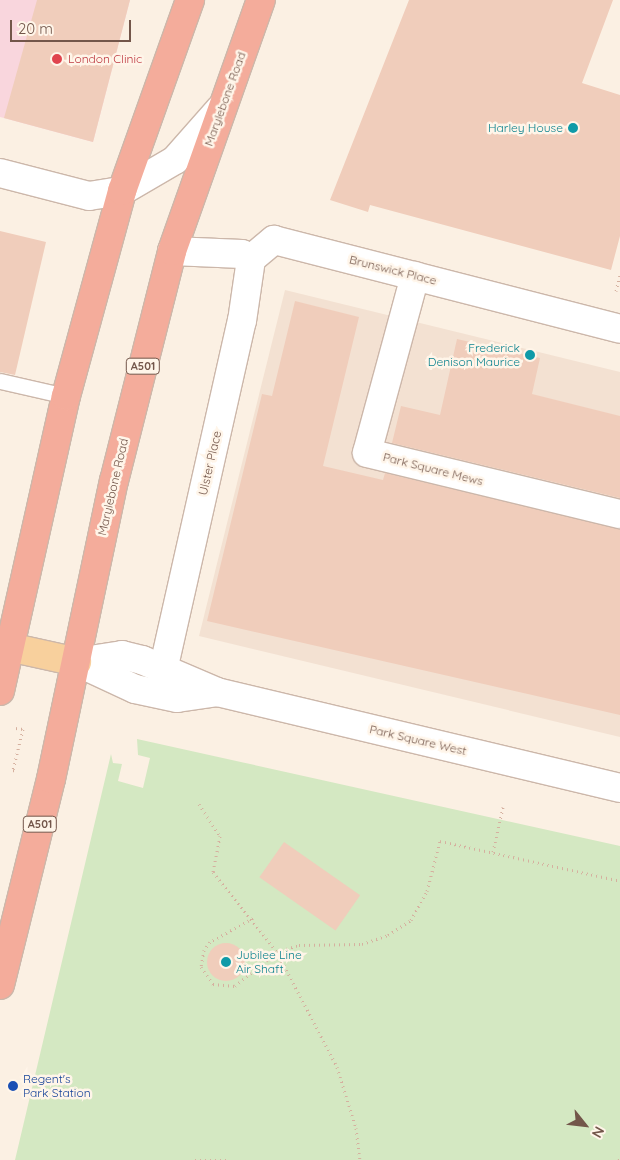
<!DOCTYPE html>
<html>
<head>
<meta charset="utf-8">
<style>
	body { margin:0 }
	#map { position:relative; width:620px; height:1160px; overflow:hidden; background:#fbf0e3; font-family:Quicksand,sans-serif }
	div>[style] { position:absolute }
	.residential>* { inset:0; background:#f3e1d2 }
	.medical>* { inset:0; background:#f9d6dd }
	.green>* { inset:0; background:#d4e8c2 }
	.building>* { inset:0; background:#f0cdbb; transform-origin:0 0 }
	.round { border-radius:50% }
	.path>* { height:3px; margin-top:-1.5px; transform-origin:0; background:repeating-linear-gradient(90deg,#d5b09f 0 1px,transparent 0 5px) }
	.roads { filter:drop-shadow(1px 0 #ccb7aa) drop-shadow(-1px 0 #ccb7aa) drop-shadow(0 1px #ccb7aa) drop-shadow(0 -1px #ccb7aa) }
	.lane>* { height:15px; margin:-7.5px; padding:0 7.5px; transform-origin:7.5px; border-radius:7.5px; background:#fff }
	.street>* { height:28px; margin:-14px; padding:0 14px; transform-origin:14px; border-radius:14px; background:#fff }
	.secondary>* { height:28px; margin:-14px; padding:0 14px; transform-origin:14px; border-radius:14px; background:#fff }
	.primary>* { height:28px; margin:-14px; padding:0 14px; transform-origin:14px; border-radius:14px; background:#f8d09d }
	.highway>* { height:28px; margin:-14px; padding:0 14px; transform-origin:14px; border-radius:14px; background:#f4ac9b }
	.dots>* { width:14px; height:14px; translate:-50% -50%; box-sizing:border-box; border:2px solid #fff5e9; border-radius:50% }
	span { translate:-50% -50%; white-space:nowrap; text-align:center; line-height:1.15; -webkit-text-stroke:5px #fff5e9; paint-order:stroke }
	.shield-label span { padding:1px 4px; background:#fff5e9; border:1px solid; border-radius:4px; -webkit-text-stroke-width:0 }
	.shield-label { font-size:11px; color:#73564a; font-weight:700 }
	.health-label { font-size:12px; color:#be3a42 }
	.left { translate:0 -50%; text-align:left }
	.street-label { font-size:12px; color:#73564a }
	.culture-label { font-size:12px; color:#0d838f }
	.right { translate:-100% -50%; text-align:right }
	.transit-label { font-size:12px; color:#164399 }
	.north { position:absolute; left:560px; top:1100px; width:50px; height:50px; -webkit-text-stroke:4px #fff5e9; paint-order:stroke; rotate:119deg; font-size:14px; font-weight:700; line-height:20px; text-align:center; color:#73564a }
	.north::after { content:''; display:block; margin:auto; width:18px; height:22px; background:#73564a; clip-path:polygon(50% 0,100% 100%,50% 72%,0 100%) }
	.scale { position:absolute; left:10px; top:20px; width:121px; height:22px; box-sizing:border-box; border:2px solid #73564a; border-top:0; padding-left:6px; font-size:15px; line-height:18px; white-space:nowrap; color:#73564a; -webkit-text-stroke:4px #fff5e9; paint-order:stroke }
</style>
</head>
<body>
<div id="map">
	<div class="residential">
		<i style="clip-path:polygon(285px 290px,620px 372px,620px 737px,199px 636px)"></i>
	</div>
	<div class="medical">
		<i style="clip-path:polygon(0 0,130px 0,93px 142px,0 117px)"></i>
	</div>
	<div class="green">
		<i style="clip-path:polygon(137px 739px,620px 846px,620px 1160px,15px 1160px,111px 754px,113px 763px,122px 764px,118px 781px,143px 788px,150px 758px,138px 755px)"></i>
	</div>
	<div class="building">
		<i style="clip-path:polygon(37px 0,130px 0,93px 142px,4px 118px)"></i>
		<i style="clip-path:polygon(409px 0,613px 0,582px 83px,620px 95px,620px 236px,611px 270px,370px 205px,368px 212px,330px 200px)"></i>
		<i style="clip-path:polygon(0 231px,46px 242px,15px 375px,0 372px)"></i>
		<i style="clip-path:polygon(295px 301px,359px 317px,323px 466px,383px 480px,385px 473px,620px 529px,620px 715px,207px 621px,262px 394px,272px 396px)"></i>
		<i style="clip-path:polygon(457px 339px,540px 358px,532px 394px,620px 416px,620px 498px,392px 443px,401px 406px,440px 415px)"></i>
		<i style="left:284px;top:842px;width:93px;height:43px;rotate:35deg"></i>
		<i class="round" style="left:207px;top:943px;width:38px;height:38px"></i>
	</div>
	<div class="path">
		<i style="left:616px;top:291px;width:16px;rotate:-76deg"></i>
		<i style="left:16px;top:728px;width:7px;rotate:8deg"></i>
		<i style="left:23px;top:729px;width:42px;rotate:103.7deg"></i>
		<i style="left:13px;top:770px;width:4px;rotate:14deg"></i>
		<i style="left:199px;top:804px;width:38px;rotate:57deg"></i>
		<i style="left:220px;top:836px;width:37px;rotate:101deg"></i>
		<i style="left:213px;top:872px;width:102px;rotate:51.3deg"></i>
		<i style="left:277px;top:952px;width:130px;rotate:62.4deg"></i>
		<i style="left:337px;top:1067px;width:64px;rotate:72.7deg"></i>
		<i style="left:356px;top:1128px;width:32px;rotate:83deg"></i>
		<i style="left:493px;top:852px;width:46px;rotate:-77.5deg"></i>
		<i style="left:253px;top:918px;width:49px;rotate:150.8deg"></i>
		<i style="left:210px;top:942px;width:10px;rotate:127deg"></i>
		<i style="left:204px;top:950px;width:17px;rotate:100deg"></i>
		<i style="left:201px;top:967px;width:21px;rotate:55deg"></i>
		<i style="left:213px;top:984px;width:22px;rotate:5deg"></i>
		<i style="left:235px;top:986px;width:54px;rotate:-39deg"></i>
		<i style="left:277px;top:952px;width:23px;rotate:-18deg"></i>
		<i style="left:299px;top:945px;width:63px;rotate:-0.9deg"></i>
		<i style="left:362px;top:944px;width:28px;rotate:-19deg"></i>
		<i style="left:388px;top:935px;width:27px;rotate:-33deg"></i>
		<i style="left:411px;top:920px;width:33px;rotate:-61deg"></i>
		<i style="left:427px;top:891px;width:52px;rotate:-75.4deg"></i>
		<i style="left:440px;top:841px;width:184px;rotate:12.5deg"></i>
		<i style="left:195px;top:1160px;width:31px"></i>
		<i style="left:619px;top:1160px;width:2px;rotate:-63deg"></i>
	</div>
	<div class="roads">
		<div class="lane">
			<i style="left:0;top:381px;width:68px;rotate:12.8deg"></i>
		</div>
		<div class="street">
			<i style="left:172px;top:251px;width:70px;rotate:2.5deg"></i>
			<i style="left:242px;top:254px;width:10px;rotate:29deg"></i>
			<i style="left:251px;top:259px;width:30px;rotate:-40deg"></i>
			<i style="left:274px;top:240px;width:357px;rotate:14.4deg"></i>
			<i style="left:415px;top:276px;width:183px;rotate:105.2deg"></i>
			<i style="left:367px;top:453px;width:260px;rotate:13.6deg"></i>
			<i style="left:77px;top:662px;width:46px;rotate:-8.8deg"></i>
			<i style="left:122px;top:655px;width:21px;rotate:14deg"></i>
			<i style="left:142px;top:660px;width:82px;rotate:23.1deg"></i>
			<i style="left:217px;top:692px;width:414px;rotate:13.4deg"></i>
			<i style="left:77px;top:662px;width:64px;rotate:25deg"></i>
			<i style="left:135px;top:689px;width:43px;rotate:12.1deg"></i>
			<i style="left:177px;top:698px;width:40px;rotate:-8.5deg"></i>
			<i style="left:164px;top:666px;width:354px;rotate:-77.3deg"></i>
			<i style="left:242px;top:321px;width:63px;rotate:-81.7deg"></i>
		</div>
		<div class="secondary">
			<i style="left:0;top:173px;width:92px;rotate:14.5deg"></i>
			<i style="left:89px;top:196px;width:33px;rotate:-9deg"></i>
			<i style="left:122px;top:191px;width:61px;rotate:-30.3deg"></i>
			<i style="left:175px;top:160px;width:68px;rotate:-48.6deg"></i>
		</div>
		<div class="primary">
			<i style="left:0;top:645px;width:79px;rotate:12.4deg"></i>
		</div>
		<div class="highway">
			<i style="left:0;top:691px;width:302px;rotate:-77.4deg"></i>
			<i style="left:66px;top:396px;width:213px;rotate:-74.7deg"></i>
			<i style="left:122px;top:191px;width:203px;rotate:-70.4deg"></i>
			<i style="left:0;top:985px;width:212px;rotate:-76.1deg"></i>
			<i style="left:51px;top:779px;width:305px;rotate:-78.1deg"></i>
			<i style="left:114px;top:481px;width:237px;rotate:-75.8deg"></i>
			<i style="left:172px;top:251px;width:266px;rotate:-70.5deg"></i>
		</div>
	</div>
	<div class="dots">
		<i style="left:57px;top:59px;background:#e0444e"></i>
		<i style="left:573px;top:128px;background:#0f9aa8"></i>
		<i style="left:530px;top:355px;background:#0f9aa8"></i>
		<i style="left:226px;top:962px;background:#0f9aa8"></i>
		<i style="left:13px;top:1086px;background:#1a4fb4"></i>
	</div>
	<div class="shield-label">
		<span style="left:143px;top:366px">A501</span>
		<span style="left:40px;top:824px">A501</span>
	</div>
	<div class="health-label">
		<span class="left" style="left:68px;top:59px">London Clinic</span>
	</div>
	<div class="street-label">
		<span style="left:225px;top:99px;rotate:-70deg">Marylebone Road</span>
		<span style="left:393px;top:270px;rotate:14deg">Brunswick Place</span>
		<span style="left:210px;top:463px;rotate:-77deg">Ulster Place</span>
		<span style="left:433px;top:469px;rotate:14deg">Park Square Mews</span>
		<span style="left:113px;top:487px;rotate:-77deg">Marylebone Road</span>
		<span style="left:418px;top:740px;rotate:13deg">Park Square West</span>
	</div>
	<div class="culture-label">
		<span class="right" style="left:563px;top:128px">Harley House</span>
		<span class="right" style="left:520px;top:355px">Frederick<br>Denison Maurice</span>
		<span class="left" style="left:236px;top:962px">Jubilee Line<br>Air Shaft</span>
	</div>
	<div class="transit-label">
		<span class="left" style="left:23px;top:1086px">Regent's<br>Park Station</span>
	</div>
	<div class="north">N</div>
	<div class="scale">20 m</div>
</div>
</body>
</html>
